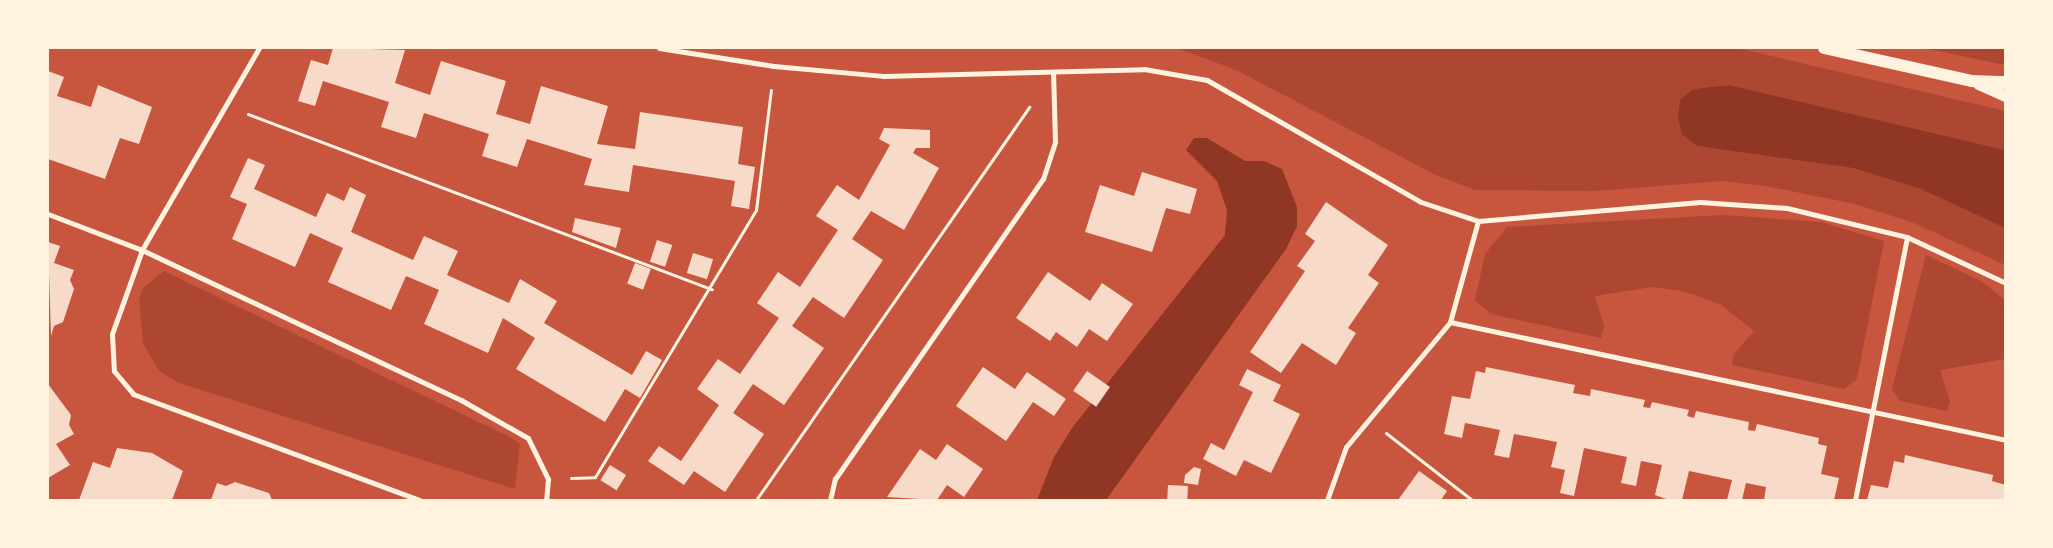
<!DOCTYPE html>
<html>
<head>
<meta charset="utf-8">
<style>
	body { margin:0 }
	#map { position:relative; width:2053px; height:548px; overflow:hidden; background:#c8553d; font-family:Roboto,sans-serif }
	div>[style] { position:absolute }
	.green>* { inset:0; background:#ae4732 }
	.water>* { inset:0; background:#8f3625 }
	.building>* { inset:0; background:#f7dbc8; transform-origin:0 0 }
	.path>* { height:3px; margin:-1.5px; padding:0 1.5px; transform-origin:1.5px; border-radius:1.5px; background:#fff3e0 }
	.minor>* { height:5px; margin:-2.5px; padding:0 2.5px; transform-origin:2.5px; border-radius:2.5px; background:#fff3e0 }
	.primary>* { height:12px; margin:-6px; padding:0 6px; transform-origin:6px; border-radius:6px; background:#fff3e0 }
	span { translate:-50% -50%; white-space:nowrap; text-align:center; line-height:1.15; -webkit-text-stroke:5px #fff3e0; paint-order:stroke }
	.frame { position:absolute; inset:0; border:49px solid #fff3e0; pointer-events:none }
</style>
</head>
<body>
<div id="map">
	<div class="green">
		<i style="clip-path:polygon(1178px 48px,1738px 48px,2005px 111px,2005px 150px,1729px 85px,1693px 89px,1697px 146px,1853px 168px,1921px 189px,2005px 228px,2005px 265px,1914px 223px,1855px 204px,1765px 186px,1722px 181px,1596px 191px,1475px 190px,1436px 175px,1238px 71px)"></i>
		<i style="clip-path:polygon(1924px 48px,2005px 48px,2005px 65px,1995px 63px)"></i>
		<i style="clip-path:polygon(1723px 215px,1821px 222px,1884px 241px,1857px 379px,1844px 389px,1732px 365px,1734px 354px,1754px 331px,1720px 304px,1682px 291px,1652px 287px,1595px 296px,1604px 326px,1601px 338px,1491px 314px,1475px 300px,1485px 254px,1507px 227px)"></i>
		<i style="clip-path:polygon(1926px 255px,1981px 281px,2005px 300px,2005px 359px,1940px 370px,1950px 401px,1947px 411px,1900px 401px,1892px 389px)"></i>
		<i style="clip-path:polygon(164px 271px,510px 437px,520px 444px,515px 489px,179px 383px,159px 371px,143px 343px,139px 299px,144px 287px)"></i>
	</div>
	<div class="water">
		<i style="clip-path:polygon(1729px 85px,2005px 150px,2005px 228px,1921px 189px,1853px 168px,1697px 146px,1682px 134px,1678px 118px,1680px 100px,1693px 89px)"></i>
		<i style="clip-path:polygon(1194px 138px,1207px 138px,1245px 161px,1264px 161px,1282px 169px,1297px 207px,1297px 226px,1286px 249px,1106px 500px,1037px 500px,1054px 457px,1072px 428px,1225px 235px,1227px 210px,1217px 181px,1186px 150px)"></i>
	</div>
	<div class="building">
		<i style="clip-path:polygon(333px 48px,405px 50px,395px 83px,430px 95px,441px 61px,506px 81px,496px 114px,530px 124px,541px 86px,608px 106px,597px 144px,635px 149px,640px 112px,743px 127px,738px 164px,755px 167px,749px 209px,731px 206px,735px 181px,633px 165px,629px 192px,584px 185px,592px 159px,527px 139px,517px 167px,482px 156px,489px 134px,424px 113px,416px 138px,381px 127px,389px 102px,323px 81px,315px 106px,298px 101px,311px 60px,328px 65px)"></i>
		<i style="clip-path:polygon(48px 71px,64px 77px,57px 96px,91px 107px,98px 85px,152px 107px,139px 144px,120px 138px,105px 179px,48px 159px)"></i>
		<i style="clip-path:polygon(884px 128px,930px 130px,930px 148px,916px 148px,913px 153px,939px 168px,904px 230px,871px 211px,852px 239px,883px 260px,844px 318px,813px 297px,792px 326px,824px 348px,784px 405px,753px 384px,733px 413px,764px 434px,725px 492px,694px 471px,684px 485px,648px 461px,659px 446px,681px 461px,719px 405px,697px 389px,718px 359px,740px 374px,779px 318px,757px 303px,778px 272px,800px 287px,838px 230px,816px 216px,837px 185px,859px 200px,890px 145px,879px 139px)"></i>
		<i style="clip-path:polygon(248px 158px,265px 165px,254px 189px,316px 217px,327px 193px,344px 201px,350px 187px,366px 195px,351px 232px,413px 260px,424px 236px,458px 251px,447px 275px,509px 303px,520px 279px,557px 301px,544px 323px,632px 375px,646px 351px,662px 360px,640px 398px,625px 389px,605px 422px,516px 369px,535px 338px,503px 318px,488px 353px,424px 324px,439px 290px,406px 276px,391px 310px,328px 282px,343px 248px,310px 233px,295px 267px,232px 239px,247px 204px,230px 197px)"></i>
		<i style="clip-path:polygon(1142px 172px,1197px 189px,1190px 214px,1166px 208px,1152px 252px,1085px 232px,1100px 185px,1134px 196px)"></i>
		<i style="clip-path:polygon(1326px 202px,1388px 245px,1368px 275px,1379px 283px,1348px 328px,1356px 333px,1336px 365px,1302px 343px,1281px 373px,1250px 352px,1305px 271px,1297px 266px,1315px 241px,1305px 234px)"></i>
		<i style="clip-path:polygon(575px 218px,621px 228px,616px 248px,572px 232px)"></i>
		<i style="left:657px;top:240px;width:16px;height:23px;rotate:18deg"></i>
		<i style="clip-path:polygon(48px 242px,60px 246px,54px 263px,74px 270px,70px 280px,74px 289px,63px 322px,54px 326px,51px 336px)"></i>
		<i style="left:693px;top:253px;width:21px;height:21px;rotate:17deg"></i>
		<i style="left:635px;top:263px;width:17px;height:22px;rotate:21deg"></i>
		<i style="clip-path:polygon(1048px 272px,1090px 301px,1102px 283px,1133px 304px,1107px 341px,1089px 329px,1077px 347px,1056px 332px,1050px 341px,1016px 318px)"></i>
		<i style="clip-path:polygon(983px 367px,1015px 389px,1027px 372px,1066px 399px,1054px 416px,1033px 402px,1006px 441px,956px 406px)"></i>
		<i style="clip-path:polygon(1486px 367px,1575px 385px,1573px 393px,1590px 396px,1591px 389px,1645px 400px,1643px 407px,1650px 408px,1652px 402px,1689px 410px,1687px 416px,1694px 418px,1696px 411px,1749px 422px,1748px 430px,1755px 431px,1757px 424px,1819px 438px,1818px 444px,1827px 446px,1821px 474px,1839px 478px,1834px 500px,1764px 500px,1766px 487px,1746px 483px,1742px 500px,1727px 500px,1732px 480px,1689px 471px,1682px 500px,1669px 500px,1655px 495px,1662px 465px,1641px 461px,1636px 486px,1621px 483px,1627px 457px,1584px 448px,1574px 496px,1560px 493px,1565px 470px,1551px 467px,1557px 442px,1514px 434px,1509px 458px,1494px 455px,1500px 430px,1465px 423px,1462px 438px,1444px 434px,1452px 396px,1470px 399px,1476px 371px,1485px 373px)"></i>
		<i style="clip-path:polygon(1247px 369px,1281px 385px,1273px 401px,1300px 414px,1271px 473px,1244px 460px,1236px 476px,1203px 459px,1211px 443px,1224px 450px,1253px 392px,1239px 385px)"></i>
		<i style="left:1087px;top:371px;width:28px;height:24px;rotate:35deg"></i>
		<i style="clip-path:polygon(48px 384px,71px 415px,69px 425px,74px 434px,56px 444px,70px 465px,48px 478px)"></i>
		<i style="clip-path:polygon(947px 444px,983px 469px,964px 497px,947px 485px,937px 500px,887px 497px,920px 449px,936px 460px)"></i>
		<i style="clip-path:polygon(117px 448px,152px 453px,183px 471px,172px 500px,79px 500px,93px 462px,110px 468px)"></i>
		<i style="clip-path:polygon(1905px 455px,1993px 475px,1992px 481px,2006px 485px,2006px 500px,1867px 500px,1871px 485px,1888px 488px,1894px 461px,1904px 463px)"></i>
		<i style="left:610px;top:465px;width:19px;height:18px;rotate:32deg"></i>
		<i style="clip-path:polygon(1194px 467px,1201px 469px,1198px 485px,1184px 483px,1185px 475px)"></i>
		<i style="clip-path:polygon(1419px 471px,1447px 491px,1441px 500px,1398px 500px)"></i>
		<i style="clip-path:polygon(235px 482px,269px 493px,272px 500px,211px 500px,217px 483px,226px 486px)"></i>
		<i style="left:1168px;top:485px;width:20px;height:14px;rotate:3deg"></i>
	</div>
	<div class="path">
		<i style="left:248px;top:114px;width:496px;rotate:20.7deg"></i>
		<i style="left:1386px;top:433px;width:109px;rotate:37.9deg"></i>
		<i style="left:571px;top:478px;width:24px;rotate:-2deg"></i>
		<i style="left:595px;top:477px;width:312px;rotate:-58.9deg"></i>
		<i style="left:756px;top:210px;width:121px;rotate:-82.9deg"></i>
		<i style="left:756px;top:500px;width:479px;rotate:-55.2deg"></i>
	</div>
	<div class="minor">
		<i style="left:259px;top:48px;width:233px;rotate:120.1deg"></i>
		<i style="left:142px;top:250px;width:89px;rotate:109.7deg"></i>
		<i style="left:112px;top:334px;width:37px;rotate:87deg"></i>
		<i style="left:114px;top:371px;width:30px;rotate:50deg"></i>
		<i style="left:133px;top:394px;width:305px;rotate:20.3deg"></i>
		<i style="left:659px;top:48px;width:116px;rotate:8.9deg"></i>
		<i style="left:774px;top:66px;width:109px;rotate:5.2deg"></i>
		<i style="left:883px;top:76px;width:261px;rotate:-1.5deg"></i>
		<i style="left:1144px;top:69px;width:64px;rotate:9.9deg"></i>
		<i style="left:1207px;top:80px;width:246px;rotate:29.7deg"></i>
		<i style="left:1421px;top:202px;width:60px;rotate:18.4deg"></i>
		<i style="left:1478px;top:221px;width:223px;rotate:-4.9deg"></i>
		<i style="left:1700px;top:202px;width:87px;rotate:3.9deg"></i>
		<i style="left:1787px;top:208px;width:123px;rotate:13.6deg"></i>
		<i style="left:1907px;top:237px;width:109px;rotate:24.9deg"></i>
		<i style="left:48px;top:214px;width:101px;rotate:21deg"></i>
		<i style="left:142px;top:250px;width:353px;rotate:25.2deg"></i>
		<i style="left:461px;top:400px;width:77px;rotate:29.6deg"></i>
		<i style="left:528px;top:438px;width:46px;rotate:64deg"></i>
		<i style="left:548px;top:479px;width:21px;rotate:95deg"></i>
		<i style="left:1450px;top:322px;width:568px;rotate:11.98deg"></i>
		<i style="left:830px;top:500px;width:22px;rotate:-77deg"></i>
		<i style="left:835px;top:479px;width:365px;rotate:-55.3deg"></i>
		<i style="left:1043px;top:179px;width:39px;rotate:-72deg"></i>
		<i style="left:1055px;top:142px;width:70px;rotate:-91.6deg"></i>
		<i style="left:1327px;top:500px;width:56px;rotate:-70.3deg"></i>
		<i style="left:1346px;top:447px;width:163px;rotate:-50.2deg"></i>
		<i style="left:1450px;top:322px;width:105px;rotate:-74.5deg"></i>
		<i style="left:1855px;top:500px;width:268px;rotate:-78.8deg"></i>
	</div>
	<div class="primary">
		<i style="left:1824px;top:48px;width:152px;rotate:12.6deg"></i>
		<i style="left:1972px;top:81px;width:34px;rotate:2deg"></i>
		<i style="left:1979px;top:84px;width:30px;rotate:24deg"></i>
	</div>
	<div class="frame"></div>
</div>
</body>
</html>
